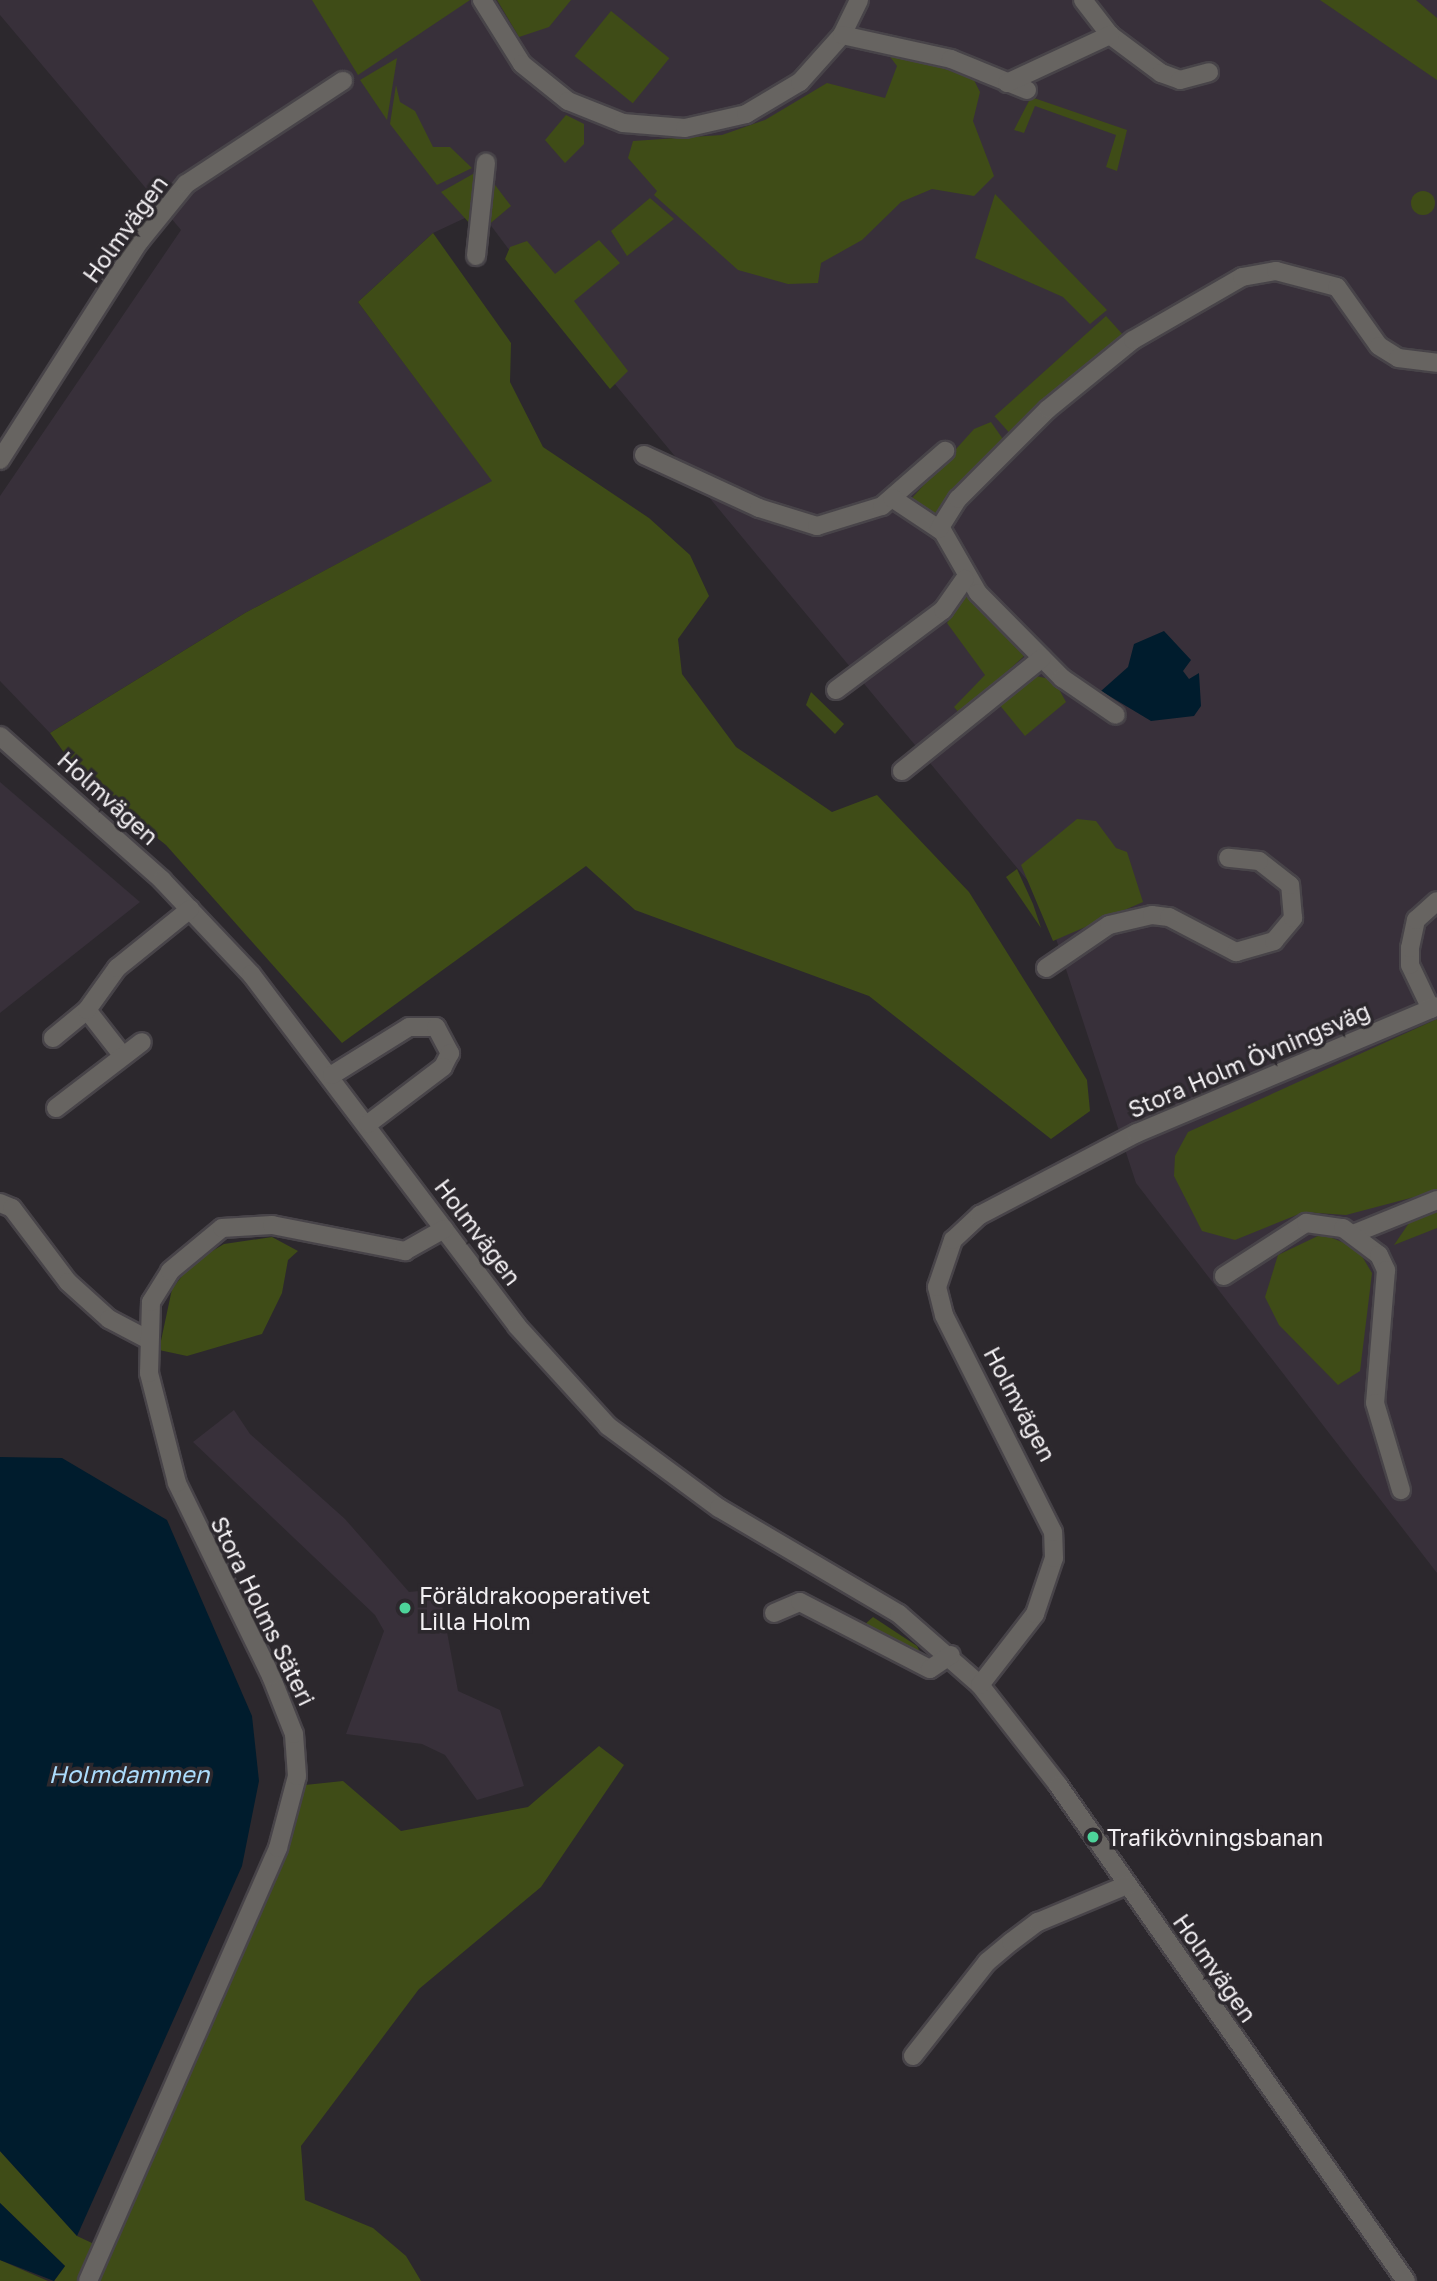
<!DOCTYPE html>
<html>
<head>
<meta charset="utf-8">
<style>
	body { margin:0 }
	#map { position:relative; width:1437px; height:2281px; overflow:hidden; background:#2c282d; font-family:"Golos Text",sans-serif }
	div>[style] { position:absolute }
	.built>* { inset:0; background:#38303a }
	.green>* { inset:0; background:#3f4c17; transform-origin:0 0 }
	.round { border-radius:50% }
	.water>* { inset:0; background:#001c2d }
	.roads { filter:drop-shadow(2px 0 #484449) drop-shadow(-2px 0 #484449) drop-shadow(0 2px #484449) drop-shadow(0 -2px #484449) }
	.minor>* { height:18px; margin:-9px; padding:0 9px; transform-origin:9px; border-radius:9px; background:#676461 }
	.dots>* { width:19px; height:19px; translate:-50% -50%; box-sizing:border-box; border:4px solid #2c282d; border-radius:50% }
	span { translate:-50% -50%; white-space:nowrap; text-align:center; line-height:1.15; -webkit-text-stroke:7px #2c282d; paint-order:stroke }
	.street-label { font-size:23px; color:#f2eff2 }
	.poi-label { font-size:23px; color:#f2eff2 }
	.left { translate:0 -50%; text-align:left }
	.water-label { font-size:24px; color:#acdcfc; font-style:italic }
</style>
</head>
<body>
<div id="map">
	<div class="built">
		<i style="clip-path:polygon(0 0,1437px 0,1437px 1573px,1136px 1183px,1043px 899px,560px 318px,480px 211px,433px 233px,358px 302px,493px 481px,245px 613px,50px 733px,0 681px,0 496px,181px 230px,0 15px)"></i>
		<i style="clip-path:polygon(0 782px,140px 902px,0 1013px)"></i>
		<i style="clip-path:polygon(234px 1410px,250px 1434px,345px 1519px,409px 1592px,439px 1589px,458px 1691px,500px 1710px,524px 1786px,477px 1800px,445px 1755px,422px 1744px,346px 1734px,384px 1631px,375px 1615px,193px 1442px)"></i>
	</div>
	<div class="green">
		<i style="clip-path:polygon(312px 0,470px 0,358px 75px)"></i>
		<i style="clip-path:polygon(497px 0,571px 0,549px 27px,519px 37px)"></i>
		<i style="clip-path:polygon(1320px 0,1416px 0,1437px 18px,1437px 80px)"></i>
		<i style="left:611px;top:11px;width:75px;height:58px;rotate:39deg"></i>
		<i style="clip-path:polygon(885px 50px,973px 78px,980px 92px,973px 121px,994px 176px,974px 196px,932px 189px,901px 202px,862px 240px,821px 263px,818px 283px,788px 284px,738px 270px,654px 195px,657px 191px,628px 158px,633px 141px,722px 135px,765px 120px,827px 83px,885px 98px,897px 66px)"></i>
		<i style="clip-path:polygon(397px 58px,387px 120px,360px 80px)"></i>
		<i style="clip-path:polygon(396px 85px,400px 102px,415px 111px,433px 147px,450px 147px,472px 168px,437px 185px,390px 124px)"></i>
		<i style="clip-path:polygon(1031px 97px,1127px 130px,1117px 171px,1106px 167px,1116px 135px,1035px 106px,1024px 133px,1014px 130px)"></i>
		<i style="clip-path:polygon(566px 115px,584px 124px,584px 144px,565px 163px,545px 140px)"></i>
		<i style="clip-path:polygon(480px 170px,472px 226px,441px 192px)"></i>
		<i style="clip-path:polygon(492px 181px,511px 206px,486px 227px)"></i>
		<i class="round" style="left:1411px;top:191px;width:24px;height:24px"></i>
		<i style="clip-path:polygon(995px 194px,1107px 310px,1090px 324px,1063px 297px,975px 258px)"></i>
		<i style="clip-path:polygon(650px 198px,674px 219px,627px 256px,611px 231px)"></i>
		<i style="clip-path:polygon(433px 233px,511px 343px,510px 382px,543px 447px,649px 518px,690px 555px,709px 596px,678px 639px,682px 674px,736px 747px,832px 812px,877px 795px,969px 892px,1087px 1080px,1090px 1111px,1051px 1139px,869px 996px,635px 910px,586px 866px,342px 1043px,166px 845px,83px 779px,50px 733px,245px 613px,492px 481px,358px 302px)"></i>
		<i style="clip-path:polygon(599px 240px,620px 263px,574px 301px,628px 371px,610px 389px,505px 259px,510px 247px,527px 241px,555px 274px)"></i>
		<i style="left:1106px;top:316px;width:28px;height:150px;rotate:48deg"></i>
		<i style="clip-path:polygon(991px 422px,1005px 442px,942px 511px,928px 515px,912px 498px,974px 429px)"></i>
		<i style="clip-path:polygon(968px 593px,1024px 656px,961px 715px,954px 707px,985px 675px,947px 623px)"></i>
		<i style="clip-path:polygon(1036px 676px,1054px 680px,1066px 702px,1025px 736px,998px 703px)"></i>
		<i style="clip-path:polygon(811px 692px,844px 724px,835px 734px,806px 705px)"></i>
		<i style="clip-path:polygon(1077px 819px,1096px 821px,1116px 848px,1127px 852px,1143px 902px,1053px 941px,1021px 865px)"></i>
		<i style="clip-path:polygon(1017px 869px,1033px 904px,1041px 928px,1006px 877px)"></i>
		<i style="clip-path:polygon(1437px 1019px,1437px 1191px,1346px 1215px,1304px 1212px,1235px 1240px,1202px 1231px,1174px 1176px,1175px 1156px,1188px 1132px)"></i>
		<i style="clip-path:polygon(1437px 1212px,1437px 1228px,1394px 1245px,1409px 1223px)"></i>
		<i style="clip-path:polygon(1322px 1234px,1357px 1248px,1372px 1273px,1360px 1371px,1338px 1385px,1279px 1325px,1265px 1297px,1278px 1255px)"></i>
		<i style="clip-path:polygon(272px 1237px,298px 1251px,288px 1260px,282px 1293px,262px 1334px,187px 1356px,159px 1350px,172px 1289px,192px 1263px,224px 1244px)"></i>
		<i style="clip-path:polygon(873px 1617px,917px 1646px,921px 1654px,863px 1626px)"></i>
		<i style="clip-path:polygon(599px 1746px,624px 1765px,541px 1887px,419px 1989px,301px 2146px,305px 2200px,373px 2228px,406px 2256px,421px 2281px,54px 2281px,65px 2266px,0 2203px,0 2151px,77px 2236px,109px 2251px,274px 1881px,305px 1785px,343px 1781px,401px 1831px,528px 1807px)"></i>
		<i style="clip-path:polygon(0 2260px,48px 2281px,0 2281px)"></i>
	</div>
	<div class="water">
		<i style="clip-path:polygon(1164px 631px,1191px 660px,1183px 671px,1189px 679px,1199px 673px,1201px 706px,1194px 716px,1151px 721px,1101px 691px,1128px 667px,1134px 644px)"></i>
		<i style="clip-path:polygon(0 1457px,62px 1458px,167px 1520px,252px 1716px,259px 1781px,242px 1866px,77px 2236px,0 2151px)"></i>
		<i style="clip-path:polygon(0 2203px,65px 2266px,54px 2281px,0 2260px)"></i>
	</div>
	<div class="roads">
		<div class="minor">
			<i style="left:482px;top:0;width:75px;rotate:58deg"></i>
			<i style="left:522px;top:64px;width:59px;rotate:38.8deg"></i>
			<i style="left:568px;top:101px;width:59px;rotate:21.8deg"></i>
			<i style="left:623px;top:123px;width:62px;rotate:4.6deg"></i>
			<i style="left:685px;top:128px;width:63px;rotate:-12.9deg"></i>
			<i style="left:746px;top:114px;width:63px;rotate:-30.7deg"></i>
			<i style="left:800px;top:82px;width:63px;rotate:-48.2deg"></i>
			<i style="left:842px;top:35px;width:39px;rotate:-64deg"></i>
			<i style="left:1083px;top:0;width:44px;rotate:52.4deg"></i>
			<i style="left:1110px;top:35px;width:64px;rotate:36.7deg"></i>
			<i style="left:1161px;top:73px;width:20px;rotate:20deg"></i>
			<i style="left:1180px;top:80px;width:30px;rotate:-15deg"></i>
			<i style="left:842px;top:35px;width:112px;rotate:12.4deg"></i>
			<i style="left:951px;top:59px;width:82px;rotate:22.2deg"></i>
			<i style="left:1007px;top:83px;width:114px;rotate:-25deg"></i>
			<i style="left:476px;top:256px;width:94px;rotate:-83.9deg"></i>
			<i style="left:644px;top:455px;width:127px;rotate:24.7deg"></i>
			<i style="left:759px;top:508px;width:61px;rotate:17.2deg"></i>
			<i style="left:817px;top:526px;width:68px;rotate:-17.1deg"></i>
			<i style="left:882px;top:506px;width:84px;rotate:-41.1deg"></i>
			<i style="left:0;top:460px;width:259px;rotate:-57.5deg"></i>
			<i style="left:139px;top:242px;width:75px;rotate:-51deg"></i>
			<i style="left:186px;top:184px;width:188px;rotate:-33.3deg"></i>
			<i style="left:892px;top:498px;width:61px;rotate:33.7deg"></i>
			<i style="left:943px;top:532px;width:70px;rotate:60.2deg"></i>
			<i style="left:978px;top:593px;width:120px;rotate:45.3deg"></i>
			<i style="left:1062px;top:678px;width:65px;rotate:34.4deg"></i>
			<i style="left:939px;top:529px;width:36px;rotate:-58deg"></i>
			<i style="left:958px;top:499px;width:127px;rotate:-45deg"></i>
			<i style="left:1048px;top:409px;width:109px;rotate:-39.1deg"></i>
			<i style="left:1133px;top:340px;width:126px;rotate:-30deg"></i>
			<i style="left:1242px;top:277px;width:35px;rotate:-10deg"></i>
			<i style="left:1276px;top:271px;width:63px;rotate:14.7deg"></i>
			<i style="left:1337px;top:287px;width:72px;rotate:54.6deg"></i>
			<i style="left:1379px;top:346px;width:22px;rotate:32deg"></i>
			<i style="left:1398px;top:358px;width:39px;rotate:7deg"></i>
			<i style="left:836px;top:690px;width:134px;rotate:-36.8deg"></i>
			<i style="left:943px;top:610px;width:38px;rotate:-55deg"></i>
			<i style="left:0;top:736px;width:217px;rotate:41.6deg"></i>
			<i style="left:162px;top:880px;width:129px;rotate:46.6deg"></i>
			<i style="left:251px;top:974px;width:441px;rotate:52.9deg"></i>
			<i style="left:517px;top:1326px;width:135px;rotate:47.7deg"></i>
			<i style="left:608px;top:1426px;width:138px;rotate:36.5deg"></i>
			<i style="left:719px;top:1508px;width:209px;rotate:30.5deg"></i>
			<i style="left:899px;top:1614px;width:108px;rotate:41.2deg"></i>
			<i style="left:980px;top:1685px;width:127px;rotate:52deg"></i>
			<i style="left:1058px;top:1785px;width:606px;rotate:54.95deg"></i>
			<i style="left:902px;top:771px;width:180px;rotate:-38.9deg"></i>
			<i style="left:1046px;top:968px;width:76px;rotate:-34.3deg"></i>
			<i style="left:1109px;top:925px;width:44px;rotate:-13.1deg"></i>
			<i style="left:1152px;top:915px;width:17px;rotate:7deg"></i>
			<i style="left:1169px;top:917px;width:76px;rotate:27.6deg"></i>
			<i style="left:1236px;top:952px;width:40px;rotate:-16deg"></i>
			<i style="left:1274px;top:941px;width:30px;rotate:-50deg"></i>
			<i style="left:1293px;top:918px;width:33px;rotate:-95deg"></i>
			<i style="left:1290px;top:885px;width:39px;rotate:-142deg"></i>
			<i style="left:1259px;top:861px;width:31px;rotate:-174deg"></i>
			<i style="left:1431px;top:1009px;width:49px;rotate:-115.5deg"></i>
			<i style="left:1410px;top:965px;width:17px;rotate:-90deg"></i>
			<i style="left:1410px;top:948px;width:29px;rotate:-78deg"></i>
			<i style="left:1416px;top:920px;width:28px;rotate:-42deg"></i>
			<i style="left:87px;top:1010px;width:58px;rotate:52deg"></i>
			<i style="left:53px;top:1038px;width:44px;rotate:-39.5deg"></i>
			<i style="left:87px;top:1010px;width:52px;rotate:-54.5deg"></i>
			<i style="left:117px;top:968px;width:94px;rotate:-38.9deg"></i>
			<i style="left:332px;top:1075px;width:91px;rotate:-31.9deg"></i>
			<i style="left:409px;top:1027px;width:27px"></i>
			<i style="left:436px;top:1027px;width:30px;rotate:62deg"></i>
			<i style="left:450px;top:1053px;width:16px;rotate:117deg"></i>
			<i style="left:443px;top:1067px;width:94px;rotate:142.8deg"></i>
			<i style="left:56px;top:1108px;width:108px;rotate:-37.5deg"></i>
			<i style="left:0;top:1203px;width:13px;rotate:23deg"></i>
			<i style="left:12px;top:1208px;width:93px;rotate:52.9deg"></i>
			<i style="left:68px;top:1282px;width:55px;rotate:42.1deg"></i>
			<i style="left:109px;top:1319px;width:43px;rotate:27.8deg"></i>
			<i style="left:1353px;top:1234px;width:91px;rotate:-22deg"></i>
			<i style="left:1224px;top:1276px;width:98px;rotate:-32.9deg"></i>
			<i style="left:1306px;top:1223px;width:37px;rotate:8deg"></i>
			<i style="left:1343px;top:1228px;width:45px;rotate:36.9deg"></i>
			<i style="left:1379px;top:1255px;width:17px;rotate:65deg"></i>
			<i style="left:1386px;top:1270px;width:133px;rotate:94.7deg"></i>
			<i style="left:1375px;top:1403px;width:91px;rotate:73.4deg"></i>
			<i style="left:774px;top:1613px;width:28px;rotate:-23deg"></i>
			<i style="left:800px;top:1602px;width:146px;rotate:27.3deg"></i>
			<i style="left:930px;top:1669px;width:25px;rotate:-34deg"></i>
			<i style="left:980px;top:1685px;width:90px;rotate:-52.2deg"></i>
			<i style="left:1035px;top:1614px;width:59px;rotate:-71.3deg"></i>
			<i style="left:1054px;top:1558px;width:26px;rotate:-92deg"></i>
			<i style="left:1053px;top:1532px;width:243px;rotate:-116.7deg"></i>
			<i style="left:944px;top:1315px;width:29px;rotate:-104deg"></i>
			<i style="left:937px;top:1287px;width:50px;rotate:-71.2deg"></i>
			<i style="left:953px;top:1240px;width:37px;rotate:-43deg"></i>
			<i style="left:980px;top:1215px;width:177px;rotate:-27.6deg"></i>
			<i style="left:1137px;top:1133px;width:326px;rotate:-22.9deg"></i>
			<i style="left:913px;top:2056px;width:120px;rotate:-51.8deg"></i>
			<i style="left:987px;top:1962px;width:31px;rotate:-40deg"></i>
			<i style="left:1011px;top:1942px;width:34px;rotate:-37deg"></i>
			<i style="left:1038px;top:1922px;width:96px;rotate:-22.6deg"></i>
			<i style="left:88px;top:2281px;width:473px;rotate:-66.3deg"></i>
			<i style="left:278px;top:1848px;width:74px;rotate:-75.2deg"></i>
			<i style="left:297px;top:1776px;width:42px;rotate:-94.1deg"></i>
			<i style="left:294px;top:1734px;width:62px;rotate:-111.6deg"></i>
			<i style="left:271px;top:1676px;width:215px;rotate:-116deg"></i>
			<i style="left:177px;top:1483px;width:114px;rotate:-104.3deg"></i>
			<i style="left:149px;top:1373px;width:71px;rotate:-88.4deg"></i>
			<i style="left:151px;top:1302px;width:36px;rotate:-58deg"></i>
			<i style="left:170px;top:1271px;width:67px;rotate:-39.6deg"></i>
			<i style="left:222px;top:1228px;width:50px;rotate:-3.4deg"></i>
			<i style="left:272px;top:1225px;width:136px;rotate:11.1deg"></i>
			<i style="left:405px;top:1251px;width:45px;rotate:-29.4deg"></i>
		</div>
	</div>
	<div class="dots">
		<i style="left:405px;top:1608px;background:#4dd39a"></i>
		<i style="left:1093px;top:1837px;background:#4dd39a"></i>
	</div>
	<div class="street-label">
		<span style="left:125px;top:229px;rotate:-54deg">Holmvägen</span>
		<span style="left:108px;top:798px;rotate:42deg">Holmvägen</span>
		<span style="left:1249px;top:1060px;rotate:-23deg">Stora Holm Övningsväg</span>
		<span style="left:478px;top:1232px;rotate:53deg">Holmvägen</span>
		<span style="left:1020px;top:1404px;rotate:62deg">Holmvägen</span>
		<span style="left:263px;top:1611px;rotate:64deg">Stora Holms Säteri</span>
		<span style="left:1215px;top:1968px;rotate:55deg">Holmvägen</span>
	</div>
	<div class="poi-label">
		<span class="left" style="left:419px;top:1608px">Föräldrakooperativet<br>Lilla Holm</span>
		<span class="left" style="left:1107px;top:1837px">Trafikövningsbanan</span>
	</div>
	<div class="water-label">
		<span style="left:129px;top:1774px">Holmdammen</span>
	</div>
</div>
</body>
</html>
